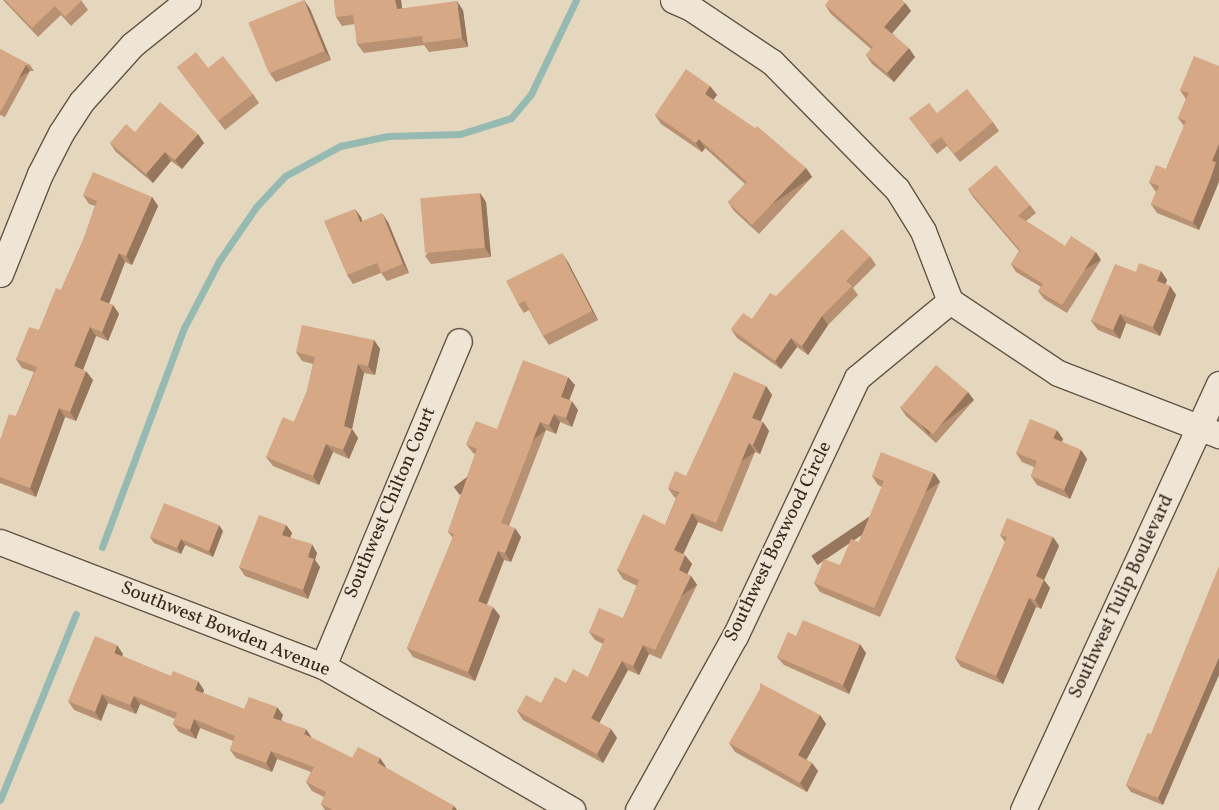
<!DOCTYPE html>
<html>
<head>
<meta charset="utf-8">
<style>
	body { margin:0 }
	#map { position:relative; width:1219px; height:810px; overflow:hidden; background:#e5d7be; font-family:Vollkorn,serif }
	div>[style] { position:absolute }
	.stream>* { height:7px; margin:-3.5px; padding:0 3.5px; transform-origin:3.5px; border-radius:3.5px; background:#96bab1 }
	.roads { filter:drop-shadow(1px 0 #655347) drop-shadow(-1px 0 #655347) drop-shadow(0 1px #655347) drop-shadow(0 -1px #655347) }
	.minor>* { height:25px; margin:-12.5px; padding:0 12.5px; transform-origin:12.5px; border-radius:12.5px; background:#eee5d5 }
	.wall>* { inset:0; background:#b89072 }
	.shaded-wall>* { inset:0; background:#96765d; transform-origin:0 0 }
	.building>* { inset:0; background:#d6a885; transform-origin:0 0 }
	span { translate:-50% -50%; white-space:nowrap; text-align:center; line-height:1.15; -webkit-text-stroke:4px #eee5d5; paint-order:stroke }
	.street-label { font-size:19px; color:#3a271f }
</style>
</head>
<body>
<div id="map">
	<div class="stream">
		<i style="left:102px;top:547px;width:234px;rotate:-69.5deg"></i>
		<i style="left:184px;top:328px;width:76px;rotate:-62.4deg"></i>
		<i style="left:219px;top:261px;width:65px;rotate:-55.6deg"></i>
		<i style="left:256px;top:207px;width:42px;rotate:-46.9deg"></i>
		<i style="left:285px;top:176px;width:63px;rotate:-28.6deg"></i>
		<i style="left:340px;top:146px;width:49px;rotate:-11.8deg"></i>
		<i style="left:388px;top:136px;width:72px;rotate:-1.6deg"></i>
		<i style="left:460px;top:134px;width:53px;rotate:-17.4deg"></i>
		<i style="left:511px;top:118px;width:31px;rotate:-50deg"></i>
		<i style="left:531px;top:94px;width:104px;rotate:-64.4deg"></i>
		<i style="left:0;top:800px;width:201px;rotate:-67.8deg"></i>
	</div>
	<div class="roads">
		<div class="minor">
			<i style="left:673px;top:0;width:20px;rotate:24deg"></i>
			<i style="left:691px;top:8px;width:97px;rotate:33.7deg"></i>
			<i style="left:772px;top:62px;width:178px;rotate:45.5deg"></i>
			<i style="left:897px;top:189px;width:49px;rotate:58.2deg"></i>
			<i style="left:923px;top:231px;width:75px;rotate:68.9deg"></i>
			<i style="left:950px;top:301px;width:130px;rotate:33.7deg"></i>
			<i style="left:1058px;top:373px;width:173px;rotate:21.1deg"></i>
			<i style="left:0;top:274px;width:108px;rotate:-68.2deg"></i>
			<i style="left:40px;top:174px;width:46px;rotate:-62.9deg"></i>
			<i style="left:61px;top:133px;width:38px;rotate:-57deg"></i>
			<i style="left:82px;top:101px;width:75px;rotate:-48.2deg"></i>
			<i style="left:132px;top:45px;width:72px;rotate:-38.8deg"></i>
			<i style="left:0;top:542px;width:346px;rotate:21deg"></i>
			<i style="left:323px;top:666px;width:288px;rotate:30deg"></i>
			<i style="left:323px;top:666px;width:352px;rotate:-67.3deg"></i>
			<i style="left:638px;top:810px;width:199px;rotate:-60.9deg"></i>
			<i style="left:735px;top:636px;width:285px;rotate:-64.7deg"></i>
			<i style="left:857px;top:378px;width:121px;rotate:-39.6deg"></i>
			<i style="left:1023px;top:810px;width:469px;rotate:-65.3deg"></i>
		</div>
	</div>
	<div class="wall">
		<i style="clip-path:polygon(3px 0,81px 0,88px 10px,71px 26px,61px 15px,38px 37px)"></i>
		<i style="clip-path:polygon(304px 0,310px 9px,331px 60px,276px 82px,270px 74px)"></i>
		<i style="clip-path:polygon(334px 0,401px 0,402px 8px,463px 10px,468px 47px,429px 52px,424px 45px,364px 53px,357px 44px,355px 24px,342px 26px,336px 17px)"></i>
		<i style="clip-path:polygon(905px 3px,911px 11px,892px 33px,915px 57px,894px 82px,872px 64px,866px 55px,871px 49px,831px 14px,825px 5px)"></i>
		<i style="clip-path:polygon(0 49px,30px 65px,34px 71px,30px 71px,5px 117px,0 115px)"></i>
		<i style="clip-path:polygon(1219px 66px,1219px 181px,1216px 189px,1199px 230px,1157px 213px,1151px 204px,1156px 192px,1149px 182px,1166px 169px,1184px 126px,1178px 118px,1186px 99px,1180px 90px)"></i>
		<i style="clip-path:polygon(177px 67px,208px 68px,253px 94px,259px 103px,225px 130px)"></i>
		<i style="clip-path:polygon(710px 86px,717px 95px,713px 100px,806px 168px,812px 177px,759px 234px,734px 211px,728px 202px,745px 184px,705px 148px,702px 152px,661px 124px,655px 115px)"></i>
		<i style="clip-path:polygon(937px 113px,993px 122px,999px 131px,960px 162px,947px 146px,937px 154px,909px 118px)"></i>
		<i style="clip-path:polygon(135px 132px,204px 143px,182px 169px,171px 161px,153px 183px,116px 152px,110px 143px)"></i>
		<i style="clip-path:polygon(968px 189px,1030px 205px,1036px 213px,1026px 221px,1065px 246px,1101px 260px,1067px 313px,1044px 299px,1038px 291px,1041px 287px,1016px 272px,1011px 264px,1019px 251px,973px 197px)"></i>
		<i style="clip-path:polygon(480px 193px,486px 202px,491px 257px,431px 264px,425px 256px)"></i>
		<i style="clip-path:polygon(83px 195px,152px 197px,158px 206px,132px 265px,125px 262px,109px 304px,113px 305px,119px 314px,108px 341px,96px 336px,83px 370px,93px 380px,76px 421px,65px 417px,36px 497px,0 483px,0 440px,16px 416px,34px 372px,22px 368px,16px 359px,39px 330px,61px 290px,84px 238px,95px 206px,89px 204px)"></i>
		<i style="clip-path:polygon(361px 217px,362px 221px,388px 222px,409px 273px,387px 281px,381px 273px,353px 284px,347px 275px)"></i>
		<i style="clip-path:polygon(870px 256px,876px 265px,853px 288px,858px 295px,828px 325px,808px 355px,797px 347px,781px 369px,737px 338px,731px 329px,752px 319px,776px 296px)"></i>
		<i style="clip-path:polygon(568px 262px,598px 320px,549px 345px,543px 336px,529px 310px,524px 313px,518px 304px)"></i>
		<i style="clip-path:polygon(1161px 271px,1167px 280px,1165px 284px,1170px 286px,1176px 295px,1160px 336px,1126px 323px,1120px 339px,1098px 330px,1091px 321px,1136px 272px)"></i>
		<i style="clip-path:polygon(374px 340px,380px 349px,375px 375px,364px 373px,352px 429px,358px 438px,349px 459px,333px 452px,319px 485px,273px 466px,266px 457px,294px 422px,307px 391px,313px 364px,302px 361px,296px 352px)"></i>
		<i style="clip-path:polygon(575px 385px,569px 400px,578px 410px,572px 427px,560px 422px,556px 434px,546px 430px,509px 526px,521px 537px,511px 562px,504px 560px,487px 605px,500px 616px,475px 681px,413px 657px,407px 648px,453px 538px,448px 532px,475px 454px,473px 453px,466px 444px,497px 429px)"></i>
		<i style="clip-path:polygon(766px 386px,772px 395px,761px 421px,763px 422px,769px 431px,760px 454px,755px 452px,722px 532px,698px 522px,683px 554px,692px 564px,687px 574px,691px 576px,697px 585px,661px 659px,649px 654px,639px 675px,628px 670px,599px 723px,611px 729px,617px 738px,603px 763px,523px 720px,517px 711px,541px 703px,566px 683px,588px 677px,603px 644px,595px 640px,589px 632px,623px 618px,637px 586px,623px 579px,617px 570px,665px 525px,676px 498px,674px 497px,668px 488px,686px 476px)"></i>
		<i style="clip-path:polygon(974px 400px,936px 443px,906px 416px,900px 407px)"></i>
		<i style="clip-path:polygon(1063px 439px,1062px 442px,1081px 450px,1087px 459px,1070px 499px,1037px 485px,1031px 476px,1034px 467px,1022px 462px,1016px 453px)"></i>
		<i style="clip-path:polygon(934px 473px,940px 482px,880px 617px,820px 592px,814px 583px,840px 565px,859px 542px,882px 487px,878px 485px,872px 476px)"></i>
		<i style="clip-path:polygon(286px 525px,292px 533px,290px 537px,317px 553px,315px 560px,320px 567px,308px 599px,245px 576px,239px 567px)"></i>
		<i style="clip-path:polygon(223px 531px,213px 557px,185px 545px,181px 554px,154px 543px,150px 537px)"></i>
		<i style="clip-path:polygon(1000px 535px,1053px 537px,1059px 546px,1044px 580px,1050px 588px,1041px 609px,1036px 607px,1003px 684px,961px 667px,955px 658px,1005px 542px)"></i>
		<i style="clip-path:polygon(796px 636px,866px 653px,849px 694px,784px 665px,777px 657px)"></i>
		<i style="clip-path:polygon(123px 654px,122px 656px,204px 690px,203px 693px,244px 709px,283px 715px,281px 720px,312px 738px,352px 758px,380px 758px,386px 767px,386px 768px,454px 806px,457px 810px,325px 810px,321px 804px,324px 797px,312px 791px,306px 782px,311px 772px,277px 759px,272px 772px,236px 758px,230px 750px,233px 741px,200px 728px,196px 739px,179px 732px,173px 724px,175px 719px,140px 704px,136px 714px,108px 703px,101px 721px,74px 710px,68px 701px)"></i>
		<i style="clip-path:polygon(820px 715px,826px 724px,806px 760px,812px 763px,818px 771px,807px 792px,735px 752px,729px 743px)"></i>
		<i style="clip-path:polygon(1148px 733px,1163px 805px,1131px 792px,1126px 785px)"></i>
	</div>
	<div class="shaded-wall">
		<i style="clip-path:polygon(304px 0,310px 9px,331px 60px,325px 51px)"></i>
		<i style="clip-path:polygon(395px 0,401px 0,403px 18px,397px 9px)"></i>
		<i style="clip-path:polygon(457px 1px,463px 10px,468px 47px,462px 38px)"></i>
		<i style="clip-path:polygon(905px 3px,911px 11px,890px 36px,884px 27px)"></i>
		<i style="clip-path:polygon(909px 48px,915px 57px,894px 82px,887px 73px)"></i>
		<i style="left:26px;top:65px;width:7px;height:52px;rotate:56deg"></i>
		<i style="clip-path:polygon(710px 86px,717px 95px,711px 103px,705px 94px)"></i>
		<i style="clip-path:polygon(198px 134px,204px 143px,182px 169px,175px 160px)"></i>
		<i style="clip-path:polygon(699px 139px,705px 148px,702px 152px,696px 143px)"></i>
		<i style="clip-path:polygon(1219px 144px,1219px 181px,1216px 189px,1199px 230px,1193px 222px,1212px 161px)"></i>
		<i style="clip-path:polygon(165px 152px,171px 161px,153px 183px,146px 174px)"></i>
		<i style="left:806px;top:168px;width:11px;height:79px;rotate:56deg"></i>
		<i style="clip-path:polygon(480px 193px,486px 202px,491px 257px,485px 248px)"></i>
		<i style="clip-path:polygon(152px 197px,158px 206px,132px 265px,126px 256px)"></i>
		<i style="clip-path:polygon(355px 209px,361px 217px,366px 231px,360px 222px)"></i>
		<i style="clip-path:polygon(382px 213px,388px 222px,409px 273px,403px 264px)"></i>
		<i style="left:1096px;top:252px;width:9px;height:63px;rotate:58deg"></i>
		<i style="clip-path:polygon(119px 253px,125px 262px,107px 309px,100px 300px)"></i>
		<i style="clip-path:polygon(562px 253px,568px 262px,598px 320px,592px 311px)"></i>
		<i style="clip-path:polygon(1161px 271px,1167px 280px,1163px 290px,1157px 281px)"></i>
		<i style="clip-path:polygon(1170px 286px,1176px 295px,1160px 336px,1153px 327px)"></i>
		<i style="clip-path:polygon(113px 305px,119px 314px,108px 341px,102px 332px)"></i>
		<i style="clip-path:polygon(1120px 314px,1126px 323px,1120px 339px,1113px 330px)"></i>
		<i style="clip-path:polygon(822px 316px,828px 325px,808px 355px,802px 346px)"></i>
		<i style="clip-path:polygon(90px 327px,96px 336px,81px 375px,74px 366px)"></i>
		<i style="clip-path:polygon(791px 338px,797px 347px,781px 369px,775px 361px)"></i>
		<i style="clip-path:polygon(374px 340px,380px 349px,375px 375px,368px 366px)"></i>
		<i style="clip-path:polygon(358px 364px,364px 373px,352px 429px,358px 438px,349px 459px,343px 450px,344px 426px)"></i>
		<i style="clip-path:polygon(86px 371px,93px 380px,76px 421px,70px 412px)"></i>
		<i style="clip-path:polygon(568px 377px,575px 385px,567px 406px,561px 397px)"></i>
		<i style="clip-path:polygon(766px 386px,772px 395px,758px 427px,752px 418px)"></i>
		<i style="left:968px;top:392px;width:10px;height:57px;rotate:53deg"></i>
		<i style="clip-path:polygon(572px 401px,578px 410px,572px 427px,566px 418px)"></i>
		<i style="clip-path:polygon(59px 408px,65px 417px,36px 497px,30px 488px)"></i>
		<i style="clip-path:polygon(554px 414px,560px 422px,556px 434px,549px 425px)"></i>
		<i style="left:540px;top:422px;width:10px;height:108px;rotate:53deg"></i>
		<i style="clip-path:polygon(763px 422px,769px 431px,760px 454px,753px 445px)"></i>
		<i style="clip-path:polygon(1057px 430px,1063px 439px,1059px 447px,1053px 438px)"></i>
		<i style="left:749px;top:443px;width:11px;height:87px;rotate:56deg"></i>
		<i style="clip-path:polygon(326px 444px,333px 452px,319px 485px,313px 476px)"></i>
		<i style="clip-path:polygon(1081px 450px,1087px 459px,1070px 499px,1064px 490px)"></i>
		<i style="left:934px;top:473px;width:11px;height:148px;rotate:56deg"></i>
		<i style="clip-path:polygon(692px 513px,698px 522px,681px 559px,674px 550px)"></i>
		<i style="clip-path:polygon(219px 525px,223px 531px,213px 557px,209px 551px)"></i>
		<i style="clip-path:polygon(286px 525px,292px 533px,288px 543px,282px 535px)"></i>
		<i style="clip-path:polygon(515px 528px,521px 537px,511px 562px,505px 553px)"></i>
		<i style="clip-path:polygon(1053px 537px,1059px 546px,1044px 580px,1050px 588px,1041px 609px,1035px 600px,1036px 576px)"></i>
		<i style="clip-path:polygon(181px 539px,185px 545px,181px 554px,177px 548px)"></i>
		<i style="clip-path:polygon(312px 544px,317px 553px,315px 560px,320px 567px,308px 599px,303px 590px,308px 557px)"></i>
		<i style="clip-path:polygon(498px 551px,504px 560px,484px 610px,478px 601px)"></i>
		<i style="clip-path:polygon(685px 555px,692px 564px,685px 579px,679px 570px)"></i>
		<i style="left:691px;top:576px;width:11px;height:82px;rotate:56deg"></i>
		<i style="clip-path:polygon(1029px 598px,1036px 607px,1003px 684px,996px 676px)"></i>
		<i style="clip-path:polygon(493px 607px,500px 616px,475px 681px,468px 672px)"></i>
		<i style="clip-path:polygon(860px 644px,866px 653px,849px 694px,843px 685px)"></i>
		<i style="clip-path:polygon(117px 645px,123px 654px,120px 661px,114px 653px)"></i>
		<i style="clip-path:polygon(643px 645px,649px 654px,639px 675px,633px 666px)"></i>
		<i style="clip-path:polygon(1219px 657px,1219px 675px,1163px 805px,1158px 798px)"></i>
		<i style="clip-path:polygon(622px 661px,628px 670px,597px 727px,591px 718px)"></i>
		<i style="clip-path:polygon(198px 681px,204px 690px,201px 698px,195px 690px)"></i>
		<i style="clip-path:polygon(102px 694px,108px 703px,101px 721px,95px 712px)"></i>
		<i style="clip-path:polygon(134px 696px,140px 704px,136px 714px,130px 705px)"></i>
		<i style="clip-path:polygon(277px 707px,283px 715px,279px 726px,273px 718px)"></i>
		<i style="clip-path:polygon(820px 715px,826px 724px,804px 764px,798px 755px)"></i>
		<i style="clip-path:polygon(194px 719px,200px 728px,196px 739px,190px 730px)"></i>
		<i style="clip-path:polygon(306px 729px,312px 738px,304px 734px)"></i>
		<i style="clip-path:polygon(611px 729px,617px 738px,603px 763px,597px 754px)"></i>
		<i style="clip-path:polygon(271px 751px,277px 759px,272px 772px,266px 763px)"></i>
		<i style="clip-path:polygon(380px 758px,386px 767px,384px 772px,378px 763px)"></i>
		<i style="clip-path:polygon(812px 763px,818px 771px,807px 792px,800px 783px)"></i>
		<i style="clip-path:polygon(454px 806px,457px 810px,452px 810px)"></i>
	</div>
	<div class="building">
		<i style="clip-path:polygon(5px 0,81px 0,81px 1px,65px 17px,55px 6px,32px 28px)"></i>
		<i style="left:304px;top:0;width:55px;height:60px;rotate:68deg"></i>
		<i style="clip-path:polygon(334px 0,395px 0,397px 9px,457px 1px,462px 38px,423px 43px,422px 36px,357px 44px,353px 15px,336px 17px)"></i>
		<i style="clip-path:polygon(829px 0,902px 0,905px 3px,884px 27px,909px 48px,887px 73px,866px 55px,873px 47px,825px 5px)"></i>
		<i style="clip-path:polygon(0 49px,30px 65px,26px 65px,1px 111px,0 111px)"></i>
		<i style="clip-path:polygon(196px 52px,208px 68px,223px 56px,253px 94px,218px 121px,177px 67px)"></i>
		<i style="clip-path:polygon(1194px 56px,1219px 66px,1219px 144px,1212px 161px,1216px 162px,1210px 180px,1193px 222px,1151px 204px,1159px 186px,1149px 182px,1156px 165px,1166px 169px,1186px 121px,1178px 118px,1189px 93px,1180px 90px)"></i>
		<i style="clip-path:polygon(686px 69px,710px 86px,705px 94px,755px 128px,757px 126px,806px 168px,752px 225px,728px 202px,747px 182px,699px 139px,696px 143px,655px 115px)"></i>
		<i style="clip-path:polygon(967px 89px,993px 122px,954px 154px,941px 137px,930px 145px,909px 118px,929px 103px,937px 113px)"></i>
		<i style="clip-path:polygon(160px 102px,198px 134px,175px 160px,165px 152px,146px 174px,110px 143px,126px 124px,135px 132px)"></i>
		<i style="clip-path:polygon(996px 165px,1030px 205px,1018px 216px,1065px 246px,1071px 236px,1096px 252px,1062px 305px,1038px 291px,1043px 284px,1011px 264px,1020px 250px,968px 189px)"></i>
		<i style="clip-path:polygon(93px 172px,152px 197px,126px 256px,119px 253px,100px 300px,113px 305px,102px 332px,90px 327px,74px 366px,86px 371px,70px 412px,59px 408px,30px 488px,0 477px,0 440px,9px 414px,16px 416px,37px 367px,16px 359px,29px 327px,39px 330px,56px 288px,61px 290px,84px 238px,97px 201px,83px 195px)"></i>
		<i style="left:480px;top:193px;width:55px;height:60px;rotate:85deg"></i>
		<i style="clip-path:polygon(355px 209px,360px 222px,382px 213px,403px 264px,381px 273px,377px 263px,347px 275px,324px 221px)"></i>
		<i style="clip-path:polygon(842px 229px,870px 256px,846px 281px,852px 286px,822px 316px,802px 346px,791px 338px,775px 361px,731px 329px,743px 313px,752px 319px,770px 293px,776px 296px)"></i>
		<i style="clip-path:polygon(562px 253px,592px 311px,543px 336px,525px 301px,518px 304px,506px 281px)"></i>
		<i style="clip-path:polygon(1139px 263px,1161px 271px,1157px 281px,1170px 286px,1153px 327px,1120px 314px,1113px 330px,1091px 321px,1115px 264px,1136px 272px)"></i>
		<i style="clip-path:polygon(302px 325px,374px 340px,368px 366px,358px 364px,344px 426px,352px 429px,343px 450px,326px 444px,313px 476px,266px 457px,283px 417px,294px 422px,307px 391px,315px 357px,296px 352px)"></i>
		<i style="clip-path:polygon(523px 360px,568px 377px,561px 397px,572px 401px,566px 418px,554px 414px,549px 425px,540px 422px,501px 523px,515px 528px,505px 553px,498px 551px,478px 601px,493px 607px,468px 672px,407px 648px,454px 534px,448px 532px,477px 449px,466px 444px,476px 421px,497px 429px)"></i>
		<i style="left:936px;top:365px;width:42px;height:55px;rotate:40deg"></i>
		<i style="clip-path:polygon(734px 372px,766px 386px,752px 418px,763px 422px,753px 445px,749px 443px,716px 523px,692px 513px,674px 550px,685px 555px,679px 570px,691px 576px,655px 650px,643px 645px,633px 666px,622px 661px,591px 718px,611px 729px,597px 754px,517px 711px,526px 695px,541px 703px,555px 677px,566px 683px,573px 669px,588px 677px,605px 639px,589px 632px,599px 608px,623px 618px,639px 580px,617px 570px,643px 514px,665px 525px,679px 492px,668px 488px,675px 471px,686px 476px)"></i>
		<i style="clip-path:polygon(1030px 419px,1057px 430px,1053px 438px,1081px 450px,1064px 490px,1031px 476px,1037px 461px,1016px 453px)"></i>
		<i style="clip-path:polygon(881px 452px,934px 473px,874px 608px,814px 583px,824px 559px,840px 565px,851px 539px,859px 542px,884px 481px,872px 476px)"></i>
		<i style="clip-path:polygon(164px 503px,219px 525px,209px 551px,181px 539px,177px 548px,150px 537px)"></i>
		<i style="clip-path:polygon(259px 515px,286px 525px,282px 535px,312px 544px,308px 557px,314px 559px,303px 590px,239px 567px)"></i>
		<i style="clip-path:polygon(1007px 518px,1053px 537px,1036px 576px,1044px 580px,1035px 600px,1029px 598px,996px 676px,955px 658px,1007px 537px,1000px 535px)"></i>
		<i style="clip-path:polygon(1219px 566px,1219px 657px,1158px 798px,1126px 785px,1148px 733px,1151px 734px)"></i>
		<i style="clip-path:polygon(803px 620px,860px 644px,843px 685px,777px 657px,788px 632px,796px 636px)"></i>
		<i style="clip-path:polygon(95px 636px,117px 645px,114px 653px,171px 676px,173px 671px,198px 681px,195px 690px,244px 709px,249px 697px,277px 707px,273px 718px,306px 729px,304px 734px,352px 758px,358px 747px,380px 758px,378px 763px,454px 806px,452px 810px,333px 810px,321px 804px,326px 792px,306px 782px,314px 767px,271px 751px,266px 763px,230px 750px,235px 736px,194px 719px,190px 730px,173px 724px,177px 713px,134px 696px,130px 705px,102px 694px,95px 712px,68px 701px)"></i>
		<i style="clip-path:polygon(760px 683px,820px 715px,798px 755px,812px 763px,800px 783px,729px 743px,760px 689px)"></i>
	</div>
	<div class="street-label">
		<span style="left:391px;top:503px;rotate:-67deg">Southwest Chilton Court</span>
		<span style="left:779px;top:542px;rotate:-64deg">Southwest Boxwood Circle</span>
		<span style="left:1122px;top:597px;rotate:-65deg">Southwest Tulip Boulevard</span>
		<span style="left:225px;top:630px;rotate:22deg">Southwest Bowden Avenue</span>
	</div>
</div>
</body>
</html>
